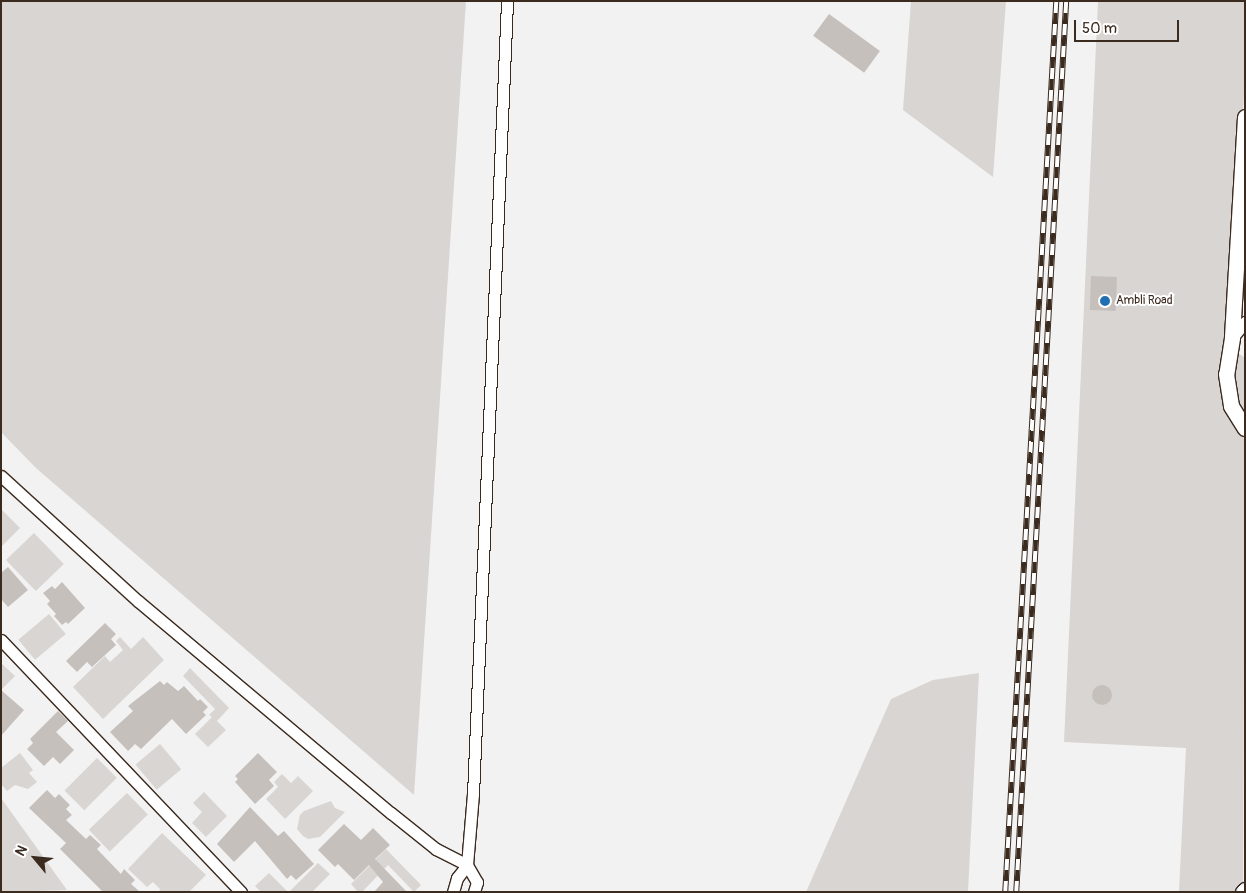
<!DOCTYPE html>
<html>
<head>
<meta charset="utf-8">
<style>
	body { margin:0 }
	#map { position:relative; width:1246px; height:893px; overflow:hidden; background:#f3f2f2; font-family:Pangolin,sans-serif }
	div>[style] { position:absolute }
	.green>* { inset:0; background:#d8d5d2; transform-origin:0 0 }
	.building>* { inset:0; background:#c6c0bd; transform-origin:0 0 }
	.round { border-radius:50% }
	.roads { filter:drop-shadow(1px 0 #3b2a1e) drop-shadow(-1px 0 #3b2a1e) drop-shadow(0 1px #3b2a1e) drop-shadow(0 -1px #3b2a1e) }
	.minor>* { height:11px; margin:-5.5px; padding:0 5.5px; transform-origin:5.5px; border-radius:5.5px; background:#fff }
	.tertiary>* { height:15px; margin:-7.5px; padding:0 7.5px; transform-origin:7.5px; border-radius:7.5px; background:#fff }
	.rail>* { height:5.5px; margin-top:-2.75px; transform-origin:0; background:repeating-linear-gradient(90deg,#fff 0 11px,#3b2a1e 0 22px); box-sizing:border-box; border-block:1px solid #3b2a1e }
	.dots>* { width:14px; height:14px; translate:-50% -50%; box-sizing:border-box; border:2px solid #fff; border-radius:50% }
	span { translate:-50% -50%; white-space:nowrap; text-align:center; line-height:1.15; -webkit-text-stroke:4px #fff; paint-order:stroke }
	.poi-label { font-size:12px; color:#3b2a1e }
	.left { translate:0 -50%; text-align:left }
	.frame { position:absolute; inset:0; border:2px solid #3b2a1e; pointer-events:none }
	.north { position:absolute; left:10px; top:833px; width:50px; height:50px; -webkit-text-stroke:4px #fff; paint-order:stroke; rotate:298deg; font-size:14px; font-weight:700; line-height:20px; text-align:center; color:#3b2a1e }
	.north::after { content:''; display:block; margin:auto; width:18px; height:22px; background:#3b2a1e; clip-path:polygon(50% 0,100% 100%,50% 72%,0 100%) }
	.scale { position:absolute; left:1074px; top:20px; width:105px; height:22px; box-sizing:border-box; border:2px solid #3b2a1e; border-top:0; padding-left:6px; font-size:15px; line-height:18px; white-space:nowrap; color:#3b2a1e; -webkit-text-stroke:4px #fff; paint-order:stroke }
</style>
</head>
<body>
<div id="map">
	<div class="green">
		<i style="clip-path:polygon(1px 1px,466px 1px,414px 795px,36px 468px,1px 432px)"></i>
		<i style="clip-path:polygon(911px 1px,1006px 1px,993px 177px,903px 110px)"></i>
		<i style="clip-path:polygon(1098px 1px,1245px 1px,1245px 76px,1230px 337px,1225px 374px,1245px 432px,1243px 892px,1179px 892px,1186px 748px,1064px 742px)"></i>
		<i style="clip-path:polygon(1238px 353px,1245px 358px,1245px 413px,1239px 403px,1235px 373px)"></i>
		<i style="clip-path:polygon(1px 509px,20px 528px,1px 547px)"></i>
		<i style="left:34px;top:533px;width:43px;height:39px;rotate:46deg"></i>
		<i style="left:49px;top:614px;width:26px;height:40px;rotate:50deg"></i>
		<i style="clip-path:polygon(120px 637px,131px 649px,143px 637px,164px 660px,103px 719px,73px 687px,105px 656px,110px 662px,123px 650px,116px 641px)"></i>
		<i style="clip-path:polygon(1px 663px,15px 676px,1px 690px)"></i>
		<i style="clip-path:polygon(190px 668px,229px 708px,217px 721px,226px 730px,208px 747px,195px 734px,212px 717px,209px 715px,215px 709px,183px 676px)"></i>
		<i style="clip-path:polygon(979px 673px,968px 892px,806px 892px,891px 699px,933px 680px)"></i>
		<i style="left:160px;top:744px;width:33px;height:32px;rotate:50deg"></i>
		<i style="clip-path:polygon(20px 753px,33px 770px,29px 773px,37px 782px,28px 789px,15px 785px,7px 791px,1px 784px,1px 768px)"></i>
		<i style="left:97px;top:758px;width:28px;height:46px;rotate:45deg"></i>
		<i style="clip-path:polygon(282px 774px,291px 783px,298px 776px,313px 791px,285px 819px,266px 799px,278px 787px,274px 782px)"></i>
		<i style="clip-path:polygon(204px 792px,227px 816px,206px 837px,192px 823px,202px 812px,193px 803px)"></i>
		<i style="left:127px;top:793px;width:30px;height:53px;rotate:46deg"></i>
		<i style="clip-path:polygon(1px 798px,67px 890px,1px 892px)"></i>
		<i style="clip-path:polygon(331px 801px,335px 808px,345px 812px,320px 837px,308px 839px,303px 836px,297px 829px,300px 815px,304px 811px)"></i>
		<i style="clip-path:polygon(162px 833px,206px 875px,189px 892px,159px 892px,160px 889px,153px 882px,147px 887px,128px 869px)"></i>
		<i style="clip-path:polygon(386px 849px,421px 885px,414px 892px,388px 865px,362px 892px,358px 892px,351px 884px)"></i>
		<i style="clip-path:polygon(318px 863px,330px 874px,312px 892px,289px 892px)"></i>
		<i style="clip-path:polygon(269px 873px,288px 892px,261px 892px,255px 886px)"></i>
	</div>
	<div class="building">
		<i style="left:829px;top:14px;width:63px;height:27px;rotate:36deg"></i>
		<i style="left:1091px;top:276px;width:26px;height:34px;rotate:2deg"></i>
		<i style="clip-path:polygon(8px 567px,28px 590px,8px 607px,1px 599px,1px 573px)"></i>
		<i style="clip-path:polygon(62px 582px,85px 608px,68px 624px,66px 622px,62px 625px,54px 616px,56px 614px,47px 604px,50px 601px,43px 593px,52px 586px,55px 589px)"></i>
		<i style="clip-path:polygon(105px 623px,116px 634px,111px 639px,116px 645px,92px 667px,87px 662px,77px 672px,66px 661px)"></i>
		<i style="clip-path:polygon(160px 681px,164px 685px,167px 682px,178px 691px,184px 686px,198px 701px,200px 699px,208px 707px,203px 712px,206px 715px,186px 734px,172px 719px,141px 749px,135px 744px,128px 751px,110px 732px,133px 711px,128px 706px)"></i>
		<i class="round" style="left:1092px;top:685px;width:20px;height:20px"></i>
		<i style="clip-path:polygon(1px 690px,24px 710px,1px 736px)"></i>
		<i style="clip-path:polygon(58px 711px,68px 721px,56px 732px,74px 750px,60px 764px,53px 757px,44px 766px,27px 749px,33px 743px,30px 739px)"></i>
		<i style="clip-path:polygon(258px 753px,277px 772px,269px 780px,274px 786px,255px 804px,235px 782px,238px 779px,235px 776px)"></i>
		<i style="clip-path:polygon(47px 790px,55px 798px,59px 794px,70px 805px,66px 809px,72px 815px,66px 820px,86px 839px,90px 835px,101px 845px,97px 849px,121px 874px,124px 869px,135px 880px,131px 884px,140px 892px,103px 892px,60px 849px,66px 843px,29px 808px)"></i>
		<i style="clip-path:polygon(250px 807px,278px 836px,284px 831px,314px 864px,296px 880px,291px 875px,287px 879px,255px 841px,234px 862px,217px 844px)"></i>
		<i style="clip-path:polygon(344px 824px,361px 840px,373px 828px,390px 845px,375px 859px,407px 892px,374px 892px,383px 882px,369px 865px,354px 880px,338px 864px,335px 867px,318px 850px)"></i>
	</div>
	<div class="roads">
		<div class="minor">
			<i style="left:1232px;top:338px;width:21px;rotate:-51deg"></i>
			<i style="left:1px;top:476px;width:185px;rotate:42.4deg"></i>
			<i style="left:138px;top:601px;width:330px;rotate:40deg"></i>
			<i style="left:391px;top:813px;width:58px;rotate:38.7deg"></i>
			<i style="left:436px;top:849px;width:35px;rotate:27deg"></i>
			<i style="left:467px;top:865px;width:20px;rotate:60deg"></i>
			<i style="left:477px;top:882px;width:10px;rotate:107deg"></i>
			<i style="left:1px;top:640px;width:348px;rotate:46.4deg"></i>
			<i style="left:453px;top:892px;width:15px;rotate:-74deg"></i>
			<i style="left:457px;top:878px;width:16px;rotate:-52deg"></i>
			<i style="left:467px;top:865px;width:71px;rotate:-85.2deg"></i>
			<i style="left:473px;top:794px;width:794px;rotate:-87.54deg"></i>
		</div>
		<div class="tertiary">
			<i style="left:1245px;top:117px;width:221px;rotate:93.4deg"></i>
			<i style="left:1232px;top:338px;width:36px;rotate:99deg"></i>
			<i style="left:1226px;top:374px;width:32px;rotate:81deg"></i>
			<i style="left:1231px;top:406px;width:26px;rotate:58deg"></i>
			<i style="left:1243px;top:892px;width:3px;rotate:-45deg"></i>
		</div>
	</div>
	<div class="rail">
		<i style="left:1005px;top:892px;width:892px;rotate:-86.72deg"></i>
		<i style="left:1016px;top:892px;width:892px;rotate:-86.79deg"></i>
	</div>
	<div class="dots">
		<i style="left:1105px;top:301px;background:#1f6fb2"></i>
	</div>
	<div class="poi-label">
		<span class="left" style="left:1116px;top:301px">Ambli Road</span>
	</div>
	<div class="frame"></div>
	<div class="north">N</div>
	<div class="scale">50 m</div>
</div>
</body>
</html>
